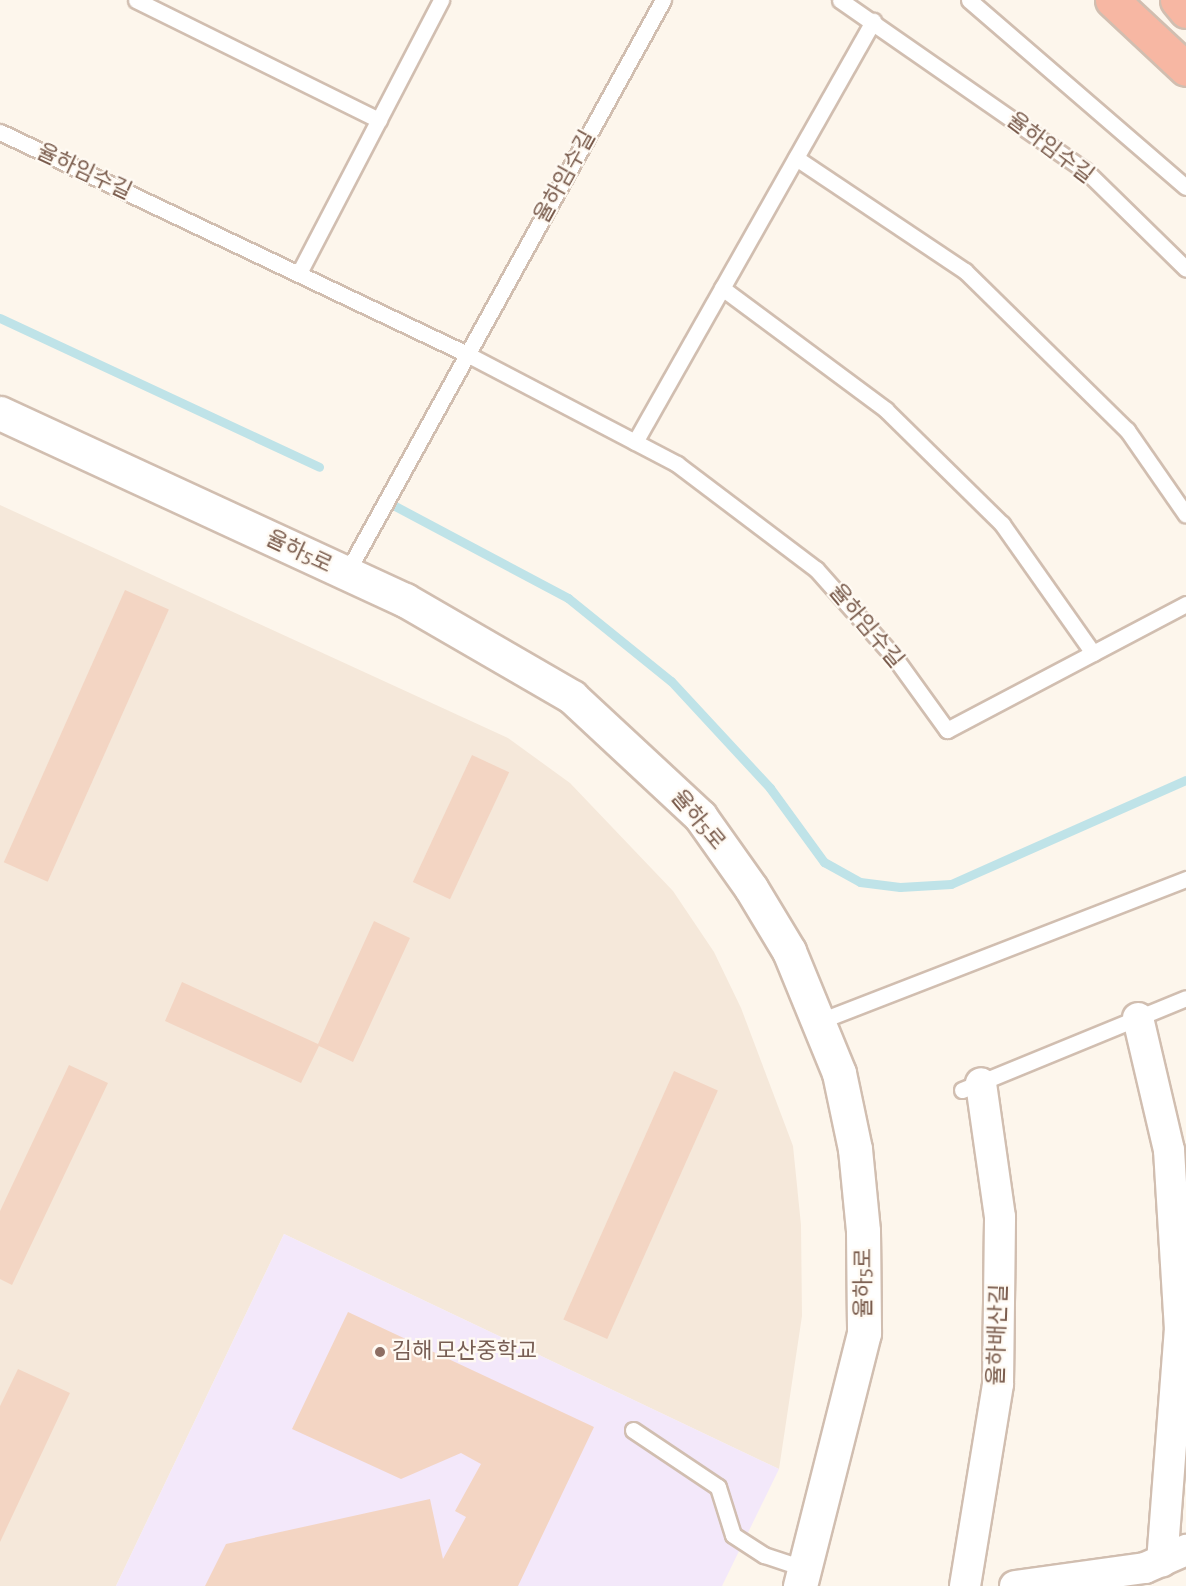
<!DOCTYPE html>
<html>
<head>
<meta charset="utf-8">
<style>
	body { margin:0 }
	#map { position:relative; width:1186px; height:1586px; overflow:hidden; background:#fdf6ec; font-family:"Alegreya Sans","Noto Sans KR",sans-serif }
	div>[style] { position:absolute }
	.residential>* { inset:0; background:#f5e8da }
	.education>* { inset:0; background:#f3e8fa }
	.stream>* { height:9px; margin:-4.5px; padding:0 4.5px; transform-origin:4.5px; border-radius:4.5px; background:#bfe3e8 }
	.building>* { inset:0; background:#f3d5c3; transform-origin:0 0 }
	.roads { filter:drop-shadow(2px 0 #d1beb0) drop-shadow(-2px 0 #d1beb0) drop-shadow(0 2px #d1beb0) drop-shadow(0 -2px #d1beb0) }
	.lane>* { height:15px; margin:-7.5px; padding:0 7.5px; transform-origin:7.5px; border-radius:7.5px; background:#fff }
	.street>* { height:30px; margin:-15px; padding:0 15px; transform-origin:15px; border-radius:15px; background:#fff }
	.secondary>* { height:33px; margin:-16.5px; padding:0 16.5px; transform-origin:16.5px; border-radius:16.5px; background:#fff }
	.highway>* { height:33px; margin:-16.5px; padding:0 16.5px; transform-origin:16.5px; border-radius:16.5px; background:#f7b7a3 }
	.dots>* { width:16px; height:16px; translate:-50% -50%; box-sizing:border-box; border:3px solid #fffaf3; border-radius:50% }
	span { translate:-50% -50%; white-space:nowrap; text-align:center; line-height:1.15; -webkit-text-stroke:4.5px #fffaf3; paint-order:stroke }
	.street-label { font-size:22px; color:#7a5c4d }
	.education-label { font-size:22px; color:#785e54 }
	.left { translate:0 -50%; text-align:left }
</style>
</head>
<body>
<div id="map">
	<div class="residential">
		<i style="clip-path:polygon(0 505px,508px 738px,570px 783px,673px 891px,714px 952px,741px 1008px,793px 1146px,801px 1225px,802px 1316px,779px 1469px,284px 1234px,116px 1586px,0 1586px)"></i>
	</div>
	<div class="education">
		<i style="clip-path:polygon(284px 1234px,779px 1469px,722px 1586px,116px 1586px)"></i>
	</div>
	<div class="stream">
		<i style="left:0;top:318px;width:352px;rotate:25deg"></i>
		<i style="left:395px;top:506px;width:196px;rotate:28deg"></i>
		<i style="left:568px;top:598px;width:132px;rotate:38.9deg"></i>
		<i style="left:671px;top:681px;width:146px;rotate:47.2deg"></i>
		<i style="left:770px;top:788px;width:92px;rotate:53.9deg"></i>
		<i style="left:824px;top:862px;width:41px;rotate:29.1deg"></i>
		<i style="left:860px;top:882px;width:40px;rotate:7.1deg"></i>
		<i style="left:900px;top:887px;width:51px;rotate:-3.4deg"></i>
		<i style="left:951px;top:884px;width:257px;rotate:-23.9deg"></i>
	</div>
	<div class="building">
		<i style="left:125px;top:590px;width:48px;height:298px;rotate:24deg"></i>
		<i style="left:472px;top:755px;width:41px;height:140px;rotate:25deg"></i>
		<i style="clip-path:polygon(374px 921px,410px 938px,353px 1062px,319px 1046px,301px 1083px,165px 1021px,182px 982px,318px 1044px)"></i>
		<i style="clip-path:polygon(69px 1065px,108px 1083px,12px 1285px,0 1279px,0 1211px)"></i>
		<i style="left:674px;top:1071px;width:48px;height:272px;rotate:24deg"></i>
		<i style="clip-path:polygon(348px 1312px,594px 1427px,518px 1586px,205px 1586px,226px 1544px,430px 1499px,443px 1559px,466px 1517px,455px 1511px,481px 1464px,461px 1453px,401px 1479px,292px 1429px)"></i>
		<i style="clip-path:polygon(18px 1369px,70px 1393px,0 1542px,0 1406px)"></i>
	</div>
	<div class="roads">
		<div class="lane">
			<i style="left:136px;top:0;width:271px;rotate:26.3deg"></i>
			<i style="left:840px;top:0;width:298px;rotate:34.8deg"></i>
			<i style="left:1085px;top:170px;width:141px;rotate:44.4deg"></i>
			<i style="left:969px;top:0;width:286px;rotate:40.8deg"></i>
			<i style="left:0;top:132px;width:517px;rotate:25.43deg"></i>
			<i style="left:467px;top:354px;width:237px;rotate:27.6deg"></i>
			<i style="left:677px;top:464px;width:174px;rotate:37.1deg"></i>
			<i style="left:816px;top:569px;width:119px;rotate:48.4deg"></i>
			<i style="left:895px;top:658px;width:89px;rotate:54.2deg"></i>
			<i style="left:947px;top:730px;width:270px;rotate:-27.8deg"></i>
			<i style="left:796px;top:158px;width:203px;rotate:33.8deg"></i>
			<i style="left:965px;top:271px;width:227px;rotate:44.5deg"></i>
			<i style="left:1127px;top:430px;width:103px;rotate:55.2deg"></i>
			<i style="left:299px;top:273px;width:308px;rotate:-62.5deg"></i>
			<i style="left:722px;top:288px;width:204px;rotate:36.6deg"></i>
			<i style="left:886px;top:410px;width:163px;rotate:44.5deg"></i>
			<i style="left:1002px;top:524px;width:158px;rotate:54.8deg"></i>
			<i style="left:635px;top:442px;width:484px;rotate:-60.5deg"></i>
			<i style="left:346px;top:574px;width:656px;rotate:-61.09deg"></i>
			<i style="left:820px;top:1021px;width:393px;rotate:-21.2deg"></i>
			<i style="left:962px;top:1090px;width:242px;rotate:-22.3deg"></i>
			<i style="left:633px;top:1430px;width:102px;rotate:33.8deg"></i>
			<i style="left:718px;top:1487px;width:50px;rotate:72.6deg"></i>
			<i style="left:733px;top:1535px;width:37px;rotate:33deg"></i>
			<i style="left:764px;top:1555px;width:44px;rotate:18.4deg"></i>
		</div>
		<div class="street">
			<i style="left:1138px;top:1018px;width:136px;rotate:76.8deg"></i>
			<i style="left:1169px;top:1150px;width:178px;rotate:86.5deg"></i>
			<i style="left:1180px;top:1328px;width:234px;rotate:94.4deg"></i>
			<i style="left:965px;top:1586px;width:205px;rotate:-80.7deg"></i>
			<i style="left:998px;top:1384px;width:167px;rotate:-89.3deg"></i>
			<i style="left:1000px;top:1217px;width:135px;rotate:-98.1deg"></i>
			<i style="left:1015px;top:1586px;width:131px;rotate:-7.9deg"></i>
			<i style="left:1145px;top:1568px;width:45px;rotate:-23.7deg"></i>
		</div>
		<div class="secondary">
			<i style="left:0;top:413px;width:446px;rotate:24.8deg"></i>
			<i style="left:405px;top:600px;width:193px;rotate:30.1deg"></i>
			<i style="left:572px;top:697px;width:175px;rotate:42.9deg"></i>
			<i style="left:700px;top:816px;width:88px;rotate:54.7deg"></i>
			<i style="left:751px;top:888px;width:74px;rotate:58.9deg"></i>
			<i style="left:789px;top:951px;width:132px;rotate:67.7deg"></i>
			<i style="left:839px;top:1073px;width:78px;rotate:78.1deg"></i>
			<i style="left:855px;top:1149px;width:82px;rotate:84.4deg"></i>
			<i style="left:863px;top:1231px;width:102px;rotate:89.4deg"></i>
			<i style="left:864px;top:1333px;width:261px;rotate:104.2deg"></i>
		</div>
		<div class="highway">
			<i style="left:1112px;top:0;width:101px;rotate:43deg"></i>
			<i style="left:1177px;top:0;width:14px;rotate:51deg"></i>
		</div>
	</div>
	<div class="dots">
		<i style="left:380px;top:1352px;background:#8d6e63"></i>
	</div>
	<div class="street-label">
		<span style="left:1050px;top:148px;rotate:37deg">율하임수길</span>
		<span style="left:84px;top:172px;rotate:25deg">율하임수길</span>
		<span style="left:565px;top:177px;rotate:-61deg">율하임수길</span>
		<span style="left:299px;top:552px;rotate:25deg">율하5로</span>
		<span style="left:866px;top:626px;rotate:50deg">율하임수길</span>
		<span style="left:698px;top:820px;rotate:50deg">율하5로</span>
		<span style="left:864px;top:1283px;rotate:-90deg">율하5로</span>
		<span style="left:998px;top:1335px;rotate:-88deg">율하배산길</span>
	</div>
	<div class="education-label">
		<span class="left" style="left:392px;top:1352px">김해 모산중학교</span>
	</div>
</div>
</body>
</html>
